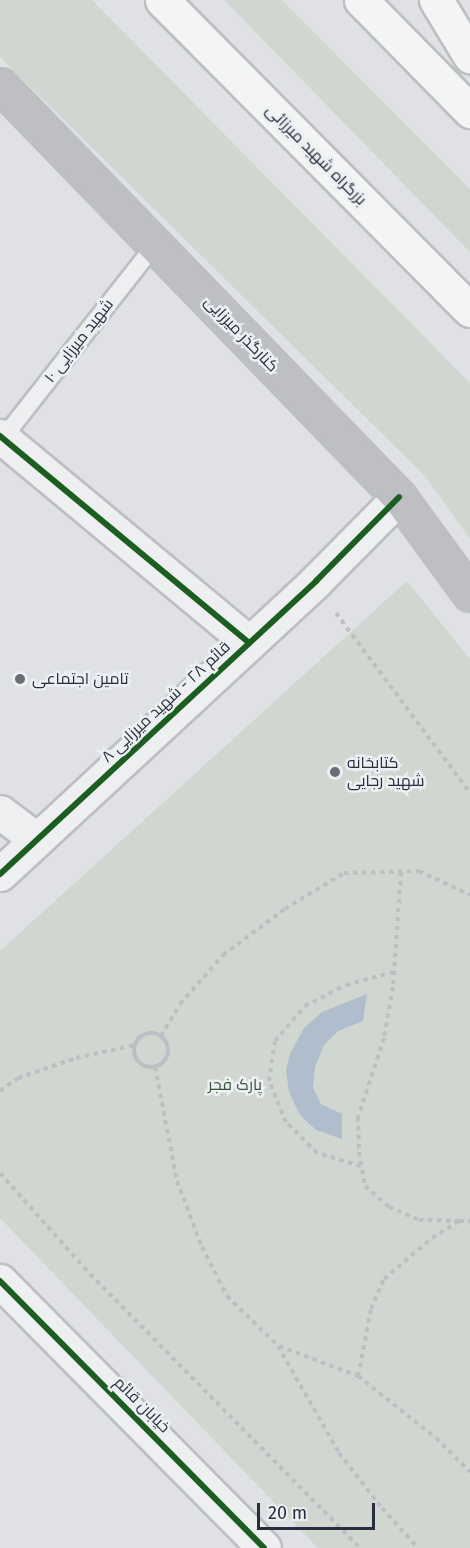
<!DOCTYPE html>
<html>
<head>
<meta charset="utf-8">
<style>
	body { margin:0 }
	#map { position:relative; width:470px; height:1548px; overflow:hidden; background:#dfe1e4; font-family:"Fira Sans",Cairo,sans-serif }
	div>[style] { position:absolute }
	.green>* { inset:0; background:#d0d7d0 }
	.water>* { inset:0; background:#afbdcd }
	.path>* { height:4px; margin-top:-2px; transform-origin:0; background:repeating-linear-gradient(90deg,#bdbfc4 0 4.5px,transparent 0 9px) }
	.path>.ring { margin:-2px; padding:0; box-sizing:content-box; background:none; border:4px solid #bdbfc4; border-radius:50% }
	.roads { filter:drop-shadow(2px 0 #bdbfc2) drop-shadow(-2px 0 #bdbfc2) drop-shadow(0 2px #bdbfc2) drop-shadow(0 -2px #bdbfc2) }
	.service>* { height:16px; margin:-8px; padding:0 8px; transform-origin:8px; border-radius:8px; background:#eeeff0 }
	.minor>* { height:33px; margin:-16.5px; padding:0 16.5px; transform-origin:16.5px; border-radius:16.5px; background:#eeeff0 }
	.tertiary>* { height:33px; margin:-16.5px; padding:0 16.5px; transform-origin:16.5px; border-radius:16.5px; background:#eeeff0 }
	.secondary>* { height:33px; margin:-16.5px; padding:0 16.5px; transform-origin:16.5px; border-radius:16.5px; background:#bdbfc3 }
	.trunk>* { height:33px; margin:-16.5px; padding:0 16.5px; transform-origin:16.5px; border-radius:16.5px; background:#f3f4f4 }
	.cycleway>* { height:6px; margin:-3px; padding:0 3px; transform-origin:3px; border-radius:3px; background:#1b5e20 }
	.dots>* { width:16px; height:16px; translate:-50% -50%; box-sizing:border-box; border:3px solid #eceff3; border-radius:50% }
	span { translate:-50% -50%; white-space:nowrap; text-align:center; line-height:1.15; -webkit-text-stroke:5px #eceff3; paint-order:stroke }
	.street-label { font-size:16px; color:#282e3b }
	.poi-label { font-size:16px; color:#282e3b }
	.left { translate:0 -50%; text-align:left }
	.park-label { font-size:16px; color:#3b5537 }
	.scale { position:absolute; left:257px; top:1503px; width:118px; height:27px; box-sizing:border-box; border:3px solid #282e3b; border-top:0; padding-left:8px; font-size:18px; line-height:21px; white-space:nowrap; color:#282e3b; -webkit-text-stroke:4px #eceff3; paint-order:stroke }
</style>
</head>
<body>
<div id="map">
	<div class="green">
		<i style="clip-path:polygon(0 0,92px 0,470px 383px,470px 539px,425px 476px,0 57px)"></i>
		<i style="clip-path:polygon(224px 0,282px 0,470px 189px,470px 252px)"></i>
		<i style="clip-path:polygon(407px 581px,470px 659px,470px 1548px,318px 1548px,0 1218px,0 951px)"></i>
	</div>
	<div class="water">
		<i style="clip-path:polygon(367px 994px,363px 1021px,338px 1031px,324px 1045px,315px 1067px,313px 1088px,321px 1104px,342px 1114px,342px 1139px,316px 1130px,300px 1115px,289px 1092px,286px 1070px,290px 1054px,304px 1028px,322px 1012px)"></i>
	</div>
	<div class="path">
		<i style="left:336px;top:613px;width:224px;rotate:53.3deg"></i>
		<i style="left:401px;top:872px;width:115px;rotate:94deg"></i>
		<i style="left:393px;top:987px;width:52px;rotate:100deg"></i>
		<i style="left:384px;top:1038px;width:83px;rotate:108.2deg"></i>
		<i style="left:358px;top:1117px;width:35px;rotate:88deg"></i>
		<i style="left:359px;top:1152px;width:35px;rotate:80deg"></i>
		<i style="left:365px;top:1186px;width:32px;rotate:41deg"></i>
		<i style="left:389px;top:1207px;width:33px;rotate:23deg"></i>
		<i style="left:419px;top:1220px;width:40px;rotate:1.4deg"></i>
		<i class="ring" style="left:134px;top:1033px;width:30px;height:30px"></i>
		<i style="left:161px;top:1036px;width:37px;rotate:-59deg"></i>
		<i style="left:180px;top:1004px;width:65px;rotate:-48.7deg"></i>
		<i style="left:223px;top:955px;width:77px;rotate:-36.6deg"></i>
		<i style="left:285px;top:909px;width:69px;rotate:-31.4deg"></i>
		<i style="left:344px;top:873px;width:75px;rotate:-1.5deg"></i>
		<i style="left:419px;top:871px;width:56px;rotate:25.2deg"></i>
		<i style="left:155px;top:1067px;width:116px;rotate:79.1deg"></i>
		<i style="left:177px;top:1181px;width:71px;rotate:69.3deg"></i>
		<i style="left:202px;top:1247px;width:55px;rotate:63deg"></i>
		<i style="left:227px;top:1296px;width:71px;rotate:44.4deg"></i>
		<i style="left:278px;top:1346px;width:123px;rotate:60.3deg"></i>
		<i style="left:339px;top:1453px;width:70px;rotate:52deg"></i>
		<i style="left:382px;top:1508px;width:54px;rotate:48deg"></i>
		<i style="left:0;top:1091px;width:22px;rotate:-36deg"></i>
		<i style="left:18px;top:1078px;width:61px;rotate:-19deg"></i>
		<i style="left:76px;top:1058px;width:59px;rotate:-12.6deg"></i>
		<i style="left:361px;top:1166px;width:46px;rotate:-163.5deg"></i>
		<i style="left:317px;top:1153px;width:44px;rotate:-135deg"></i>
		<i style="left:286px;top:1122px;width:44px;rotate:-112.5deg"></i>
		<i style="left:269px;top:1081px;width:40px;rotate:-81.5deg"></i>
		<i style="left:275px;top:1041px;width:46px;rotate:-49.4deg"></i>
		<i style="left:305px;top:1006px;width:46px;rotate:-27.1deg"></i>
		<i style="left:346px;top:985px;width:50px;rotate:-15.2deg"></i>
		<i style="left:0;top:1173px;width:135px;rotate:48.3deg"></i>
		<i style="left:90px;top:1274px;width:385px;rotate:45.4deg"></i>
		<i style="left:279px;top:1346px;width:85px;rotate:20.8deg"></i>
		<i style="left:358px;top:1376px;width:100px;rotate:38.5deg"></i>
		<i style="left:436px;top:1438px;width:48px;rotate:45deg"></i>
		<i style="left:358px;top:1376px;width:68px;rotate:-79deg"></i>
		<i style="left:371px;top:1309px;width:33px;rotate:-67deg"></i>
		<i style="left:384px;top:1279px;width:63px;rotate:-40.5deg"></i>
		<i style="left:432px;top:1238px;width:32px;rotate:-32deg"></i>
		<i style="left:459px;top:1221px;width:11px"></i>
	</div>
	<div class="roads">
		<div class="service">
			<i style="left:3px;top:438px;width:246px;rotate:-51.8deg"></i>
		</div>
		<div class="minor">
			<i style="left:0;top:436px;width:324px;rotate:39.7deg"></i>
			<i style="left:0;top:812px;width:46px;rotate:37.1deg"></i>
			<i style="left:0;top:874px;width:431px;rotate:-42.8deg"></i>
			<i style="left:316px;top:581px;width:118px;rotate:-45.3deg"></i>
		</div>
		<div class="tertiary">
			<i style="left:0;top:1281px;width:375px;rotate:45.3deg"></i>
		</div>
		<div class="secondary">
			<i style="left:0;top:85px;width:574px;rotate:45.92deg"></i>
			<i style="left:399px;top:497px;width:120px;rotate:53.8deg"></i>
		</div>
		<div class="trunk">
			<i style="left:162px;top:0;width:437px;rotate:45.2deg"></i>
			<i style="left:361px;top:0;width:156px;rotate:45.5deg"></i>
			<i style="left:436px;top:0;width:66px;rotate:58.7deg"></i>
		</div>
	</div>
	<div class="cycleway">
		<i style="left:0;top:436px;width:324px;rotate:39.7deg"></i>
		<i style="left:0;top:874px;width:431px;rotate:-42.8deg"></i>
		<i style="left:316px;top:581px;width:118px;rotate:-45.3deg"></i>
		<i style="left:0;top:1281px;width:375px;rotate:45.3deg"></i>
	</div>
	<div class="dots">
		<i style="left:20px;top:679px;background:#686d76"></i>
		<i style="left:335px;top:772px;background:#686d76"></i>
	</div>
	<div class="street-label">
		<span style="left:316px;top:155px;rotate:45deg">بزرگراه شهید میرزائی</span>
		<span style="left:241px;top:334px;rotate:46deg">کنارگذر میرزایی</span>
		<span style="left:79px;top:341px;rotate:-52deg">شهید میرزایی ۱۰</span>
		<span style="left:166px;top:702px;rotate:-43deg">قائم ۲۸ - شهید میرزایی ۸</span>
		<span style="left:142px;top:1405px;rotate:45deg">خیابان قائم</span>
	</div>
	<div class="poi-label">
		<span class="left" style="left:32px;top:679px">تامین اجتماعی</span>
		<span class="left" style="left:347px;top:772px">کتابخانه<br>شهید رجایی</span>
	</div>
	<div class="park-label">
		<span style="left:235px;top:1085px">پارک فجر</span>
	</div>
	<div class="scale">20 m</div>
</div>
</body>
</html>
